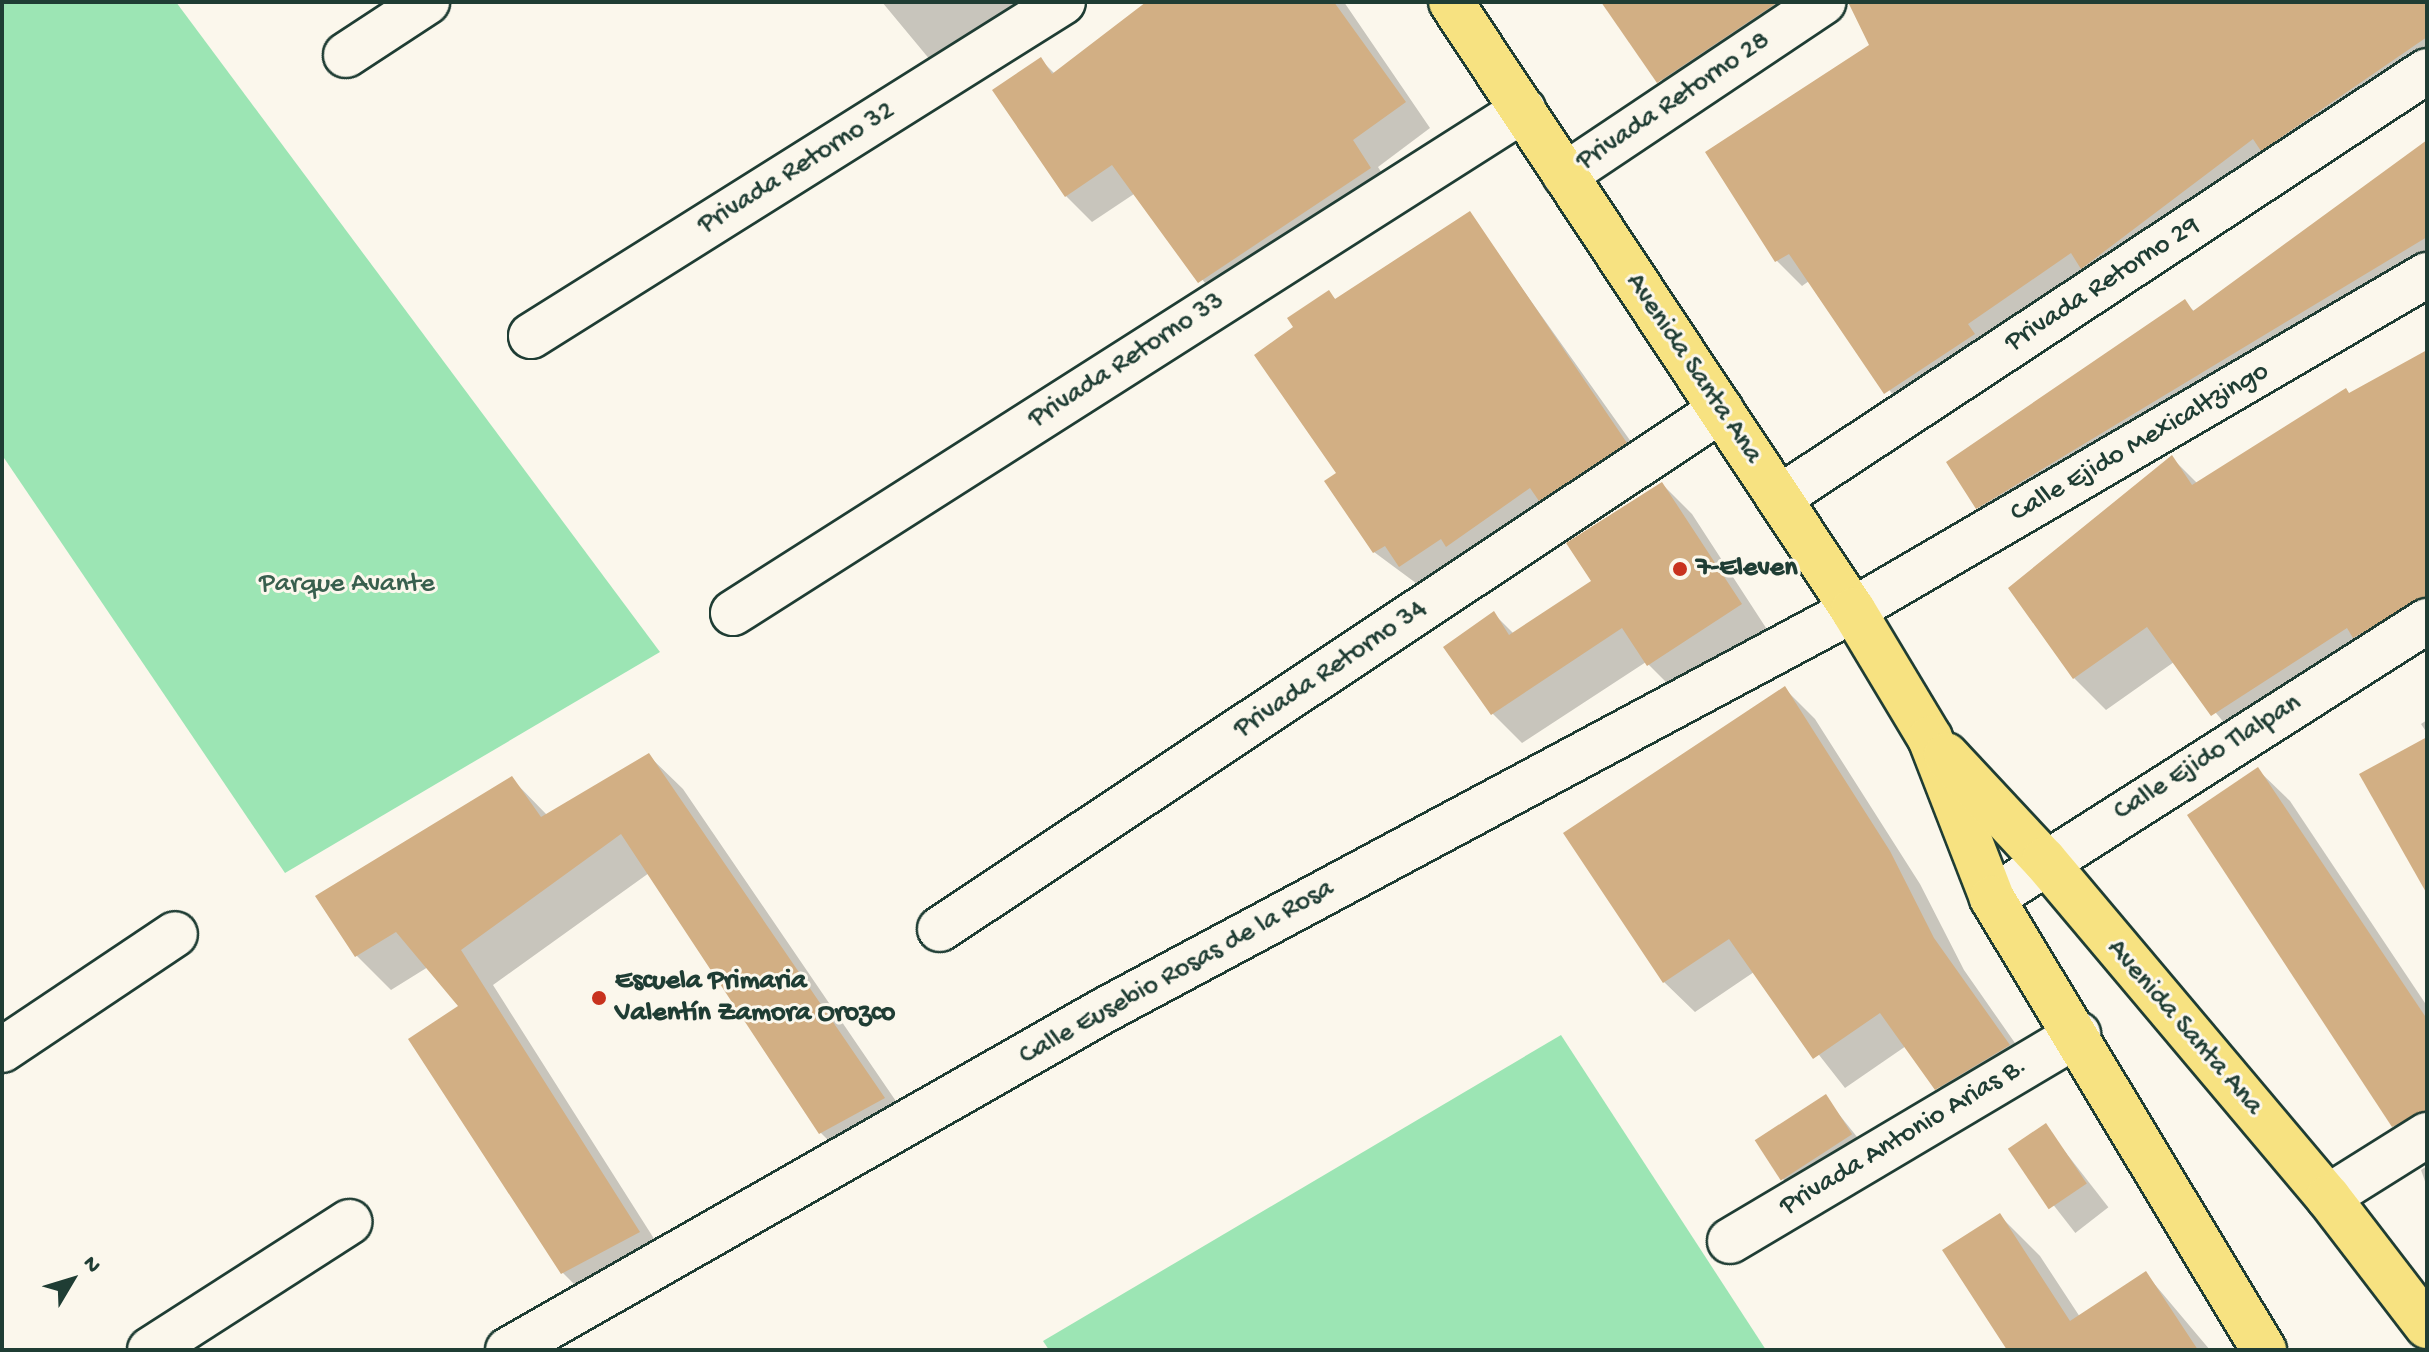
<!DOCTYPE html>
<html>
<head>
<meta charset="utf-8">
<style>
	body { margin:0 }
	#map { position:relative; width:2429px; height:1352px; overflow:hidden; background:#fbf7ec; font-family:"Gochi Hand",sans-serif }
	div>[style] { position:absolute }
	.green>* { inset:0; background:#9ce5b4 }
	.shadow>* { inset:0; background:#0003; transform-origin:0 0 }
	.building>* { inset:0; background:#d2af84; transform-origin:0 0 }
	.roads { filter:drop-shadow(2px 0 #1f3d34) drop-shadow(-2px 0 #1f3d34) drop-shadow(0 2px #1f3d34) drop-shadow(0 -2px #1f3d34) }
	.minor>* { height:44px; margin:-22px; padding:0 22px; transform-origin:22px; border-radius:22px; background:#fbf7ec }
	.major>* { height:44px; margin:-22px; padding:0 22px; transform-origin:22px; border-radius:22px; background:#f7e281 }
	.dots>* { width:22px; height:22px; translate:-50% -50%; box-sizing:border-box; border:4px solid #fbf7ec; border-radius:50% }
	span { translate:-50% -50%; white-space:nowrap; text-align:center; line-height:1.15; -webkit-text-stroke:6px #fbf7ec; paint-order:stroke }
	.street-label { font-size:28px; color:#1f3d34 }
	.poi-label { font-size:28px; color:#1f3d34; font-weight:700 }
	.left { translate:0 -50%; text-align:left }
	.park-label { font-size:28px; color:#385f4e }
	.frame { position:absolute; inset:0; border:4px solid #1f3d34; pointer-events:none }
	.north { position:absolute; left:32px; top:1240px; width:80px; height:80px; -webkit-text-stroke:6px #fbf7ec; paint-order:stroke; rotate:52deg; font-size:22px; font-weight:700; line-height:32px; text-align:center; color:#1f3d34 }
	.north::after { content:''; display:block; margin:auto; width:28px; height:36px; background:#1f3d34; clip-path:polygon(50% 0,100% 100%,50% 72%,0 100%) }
</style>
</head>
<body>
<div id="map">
	<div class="green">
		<i style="clip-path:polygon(2px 2px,176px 2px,660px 652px,285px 873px,2px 455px)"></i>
		<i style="clip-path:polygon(1561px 1035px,1766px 1350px,1049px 1350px,1043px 1341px)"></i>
	</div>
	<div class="shadow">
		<i style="clip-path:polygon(882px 2px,1059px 2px,1034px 18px,1020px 3px,931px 61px)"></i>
		<i style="clip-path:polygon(1150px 2px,1344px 2px,1430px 128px,1378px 167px,1396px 195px,1225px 308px,1134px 194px,1092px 222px,1066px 196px,1041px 60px,1055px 74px)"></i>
		<i style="clip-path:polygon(1603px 2px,1820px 2px,1682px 106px)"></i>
		<i style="clip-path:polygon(1938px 2px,2427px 2px,2427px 81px,1910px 418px,1809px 281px,1802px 286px,1777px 261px,1708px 153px)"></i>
		<i style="clip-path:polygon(2427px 146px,2427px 278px,2001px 532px,1977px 508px,2184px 302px,2195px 312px)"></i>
		<i style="clip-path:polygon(1469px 214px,1649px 467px,1424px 589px,1374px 552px,1339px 474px,1296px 327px,1328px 292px,1337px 301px)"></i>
		<i style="clip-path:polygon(2427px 353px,2427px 643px,2244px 747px,2174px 662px,2106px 710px,2074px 678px,2172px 458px,2198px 484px)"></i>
		<i style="clip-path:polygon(1662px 484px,1692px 514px,1770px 634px,1678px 694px,1646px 662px,1522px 743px,1492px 713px,1494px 614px,1514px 634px,1594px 582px)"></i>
		<i style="clip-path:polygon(1785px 689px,1815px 719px,1920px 884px,1964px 970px,2038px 1076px,1967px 1119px,1906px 1046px,1845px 1088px,1754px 972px,1695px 1012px,1664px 982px)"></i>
		<i style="clip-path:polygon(2427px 720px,2427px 733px,2421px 724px)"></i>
		<i style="clip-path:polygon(648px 755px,683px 789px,917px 1132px,855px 1167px,821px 1133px,649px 873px,493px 985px,672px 1267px,597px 1307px,563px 1273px,411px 1039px,461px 1007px,428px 967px,391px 990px,357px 956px,318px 896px,511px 778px,547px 815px)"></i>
		<i style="clip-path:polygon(2258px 770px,2290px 801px,2427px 1006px,2426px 1158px,2394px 1126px)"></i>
		<i style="clip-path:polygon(1825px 1097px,1874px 1158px,1806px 1202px,1782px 1178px)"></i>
		<i style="left:2045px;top:1126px;width:103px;height:42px;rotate:52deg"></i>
		<i style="clip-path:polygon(2427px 1166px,2427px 1187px,2421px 1170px)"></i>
		<i style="clip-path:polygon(2000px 1216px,2040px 1256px,2080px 1317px,2146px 1274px,2210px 1350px,2010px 1350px)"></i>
	</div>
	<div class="building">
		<i style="clip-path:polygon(1146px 2px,1334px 2px,1406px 102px,1353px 140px,1371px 168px,1198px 283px,1112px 165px,1065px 197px,992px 90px,1041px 57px,1052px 74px)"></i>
		<i style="clip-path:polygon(1601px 2px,1778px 2px,1657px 83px)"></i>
		<i style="clip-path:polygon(1848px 2px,2427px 2px,2427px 37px,2261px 151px,2253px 139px,2081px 269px,2071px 253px,1968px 324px,1975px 334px,1884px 394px,1789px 254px,1775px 262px,1705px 152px,1869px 45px)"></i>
		<i style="clip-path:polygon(2427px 140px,2427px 237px,1976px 509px,1946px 462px,2185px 299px,2193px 311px)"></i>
		<i style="clip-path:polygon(1470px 211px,1627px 443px,1539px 501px,1530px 488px,1446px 547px,1441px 539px,1399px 567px,1385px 546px,1373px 553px,1324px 481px,1336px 473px,1254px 355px,1293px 327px,1287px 318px,1329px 290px,1335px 299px)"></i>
		<i style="clip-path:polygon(2427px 350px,2427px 596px,2353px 638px,2347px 628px,2211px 716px,2147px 627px,2073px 679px,2008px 588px,2172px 455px,2192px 485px,2346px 388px,2349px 393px)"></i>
		<i style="clip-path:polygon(1662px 482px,1742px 604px,1647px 666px,1622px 628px,1491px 715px,1443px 647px,1494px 611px,1509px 635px,1591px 581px,1566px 543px)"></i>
		<i style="clip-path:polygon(1785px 686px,1890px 851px,1934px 938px,2010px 1045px,1935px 1090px,1880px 1013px,1813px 1059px,1729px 939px,1663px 983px,1563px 833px)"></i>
		<i style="clip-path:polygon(2427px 737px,2427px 894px,2359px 774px)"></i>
		<i style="clip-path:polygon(649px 753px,885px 1098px,819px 1134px,621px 834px,461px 950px,640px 1232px,561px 1274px,408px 1039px,458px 1006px,396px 932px,355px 957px,315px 896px,512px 776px,541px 817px)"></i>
		<i style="clip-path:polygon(2258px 767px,2427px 1019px,2427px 1110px,2392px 1127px,2187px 815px)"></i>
		<i style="left:1826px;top:1094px;width:48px;height:85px;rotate:57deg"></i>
		<i style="left:2046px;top:1123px;width:73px;height:46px;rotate:56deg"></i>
		<i style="clip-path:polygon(2000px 1213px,2070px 1321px,2146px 1271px,2198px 1350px,2007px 1350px,1942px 1250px)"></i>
	</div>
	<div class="roads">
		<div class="minor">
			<i style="left:346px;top:55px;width:97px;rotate:-33.2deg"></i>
			<i style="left:1565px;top:175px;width:311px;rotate:-33.8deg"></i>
			<i style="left:531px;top:336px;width:628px;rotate:-32.12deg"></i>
			<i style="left:1779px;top:498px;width:776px;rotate:-33.38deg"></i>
			<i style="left:733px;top:613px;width:937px;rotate:-32.49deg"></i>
			<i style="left:1992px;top:898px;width:516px;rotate:-32.49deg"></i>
			<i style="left:940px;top:929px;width:938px;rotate:-33.61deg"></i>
			<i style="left:2px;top:1050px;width:208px;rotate:-33.8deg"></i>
			<i style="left:2328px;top:1197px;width:117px;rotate:-32.1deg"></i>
			<i style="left:1730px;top:1241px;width:405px;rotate:-30.7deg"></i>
			<i style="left:150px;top:1350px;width:237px;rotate:-32.7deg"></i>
			<i style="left:508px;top:1350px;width:685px;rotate:-29.67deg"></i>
			<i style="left:1103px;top:1011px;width:850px;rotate:-28.13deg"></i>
			<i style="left:1853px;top:610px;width:665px;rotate:-30.27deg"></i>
		</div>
		<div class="major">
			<i style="left:1451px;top:2px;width:729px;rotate:56.53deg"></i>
			<i style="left:1853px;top:610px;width:149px;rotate:59deg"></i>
			<i style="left:1930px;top:738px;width:172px;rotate:68.8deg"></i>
			<i style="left:1992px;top:898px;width:528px;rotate:58.96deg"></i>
			<i style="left:1946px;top:755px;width:144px;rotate:47deg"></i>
			<i style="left:2044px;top:860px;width:441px;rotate:49.9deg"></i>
			<i style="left:2328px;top:1197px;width:163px;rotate:52.5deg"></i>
		</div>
	</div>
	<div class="dots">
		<i style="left:1680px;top:569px;background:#c8321e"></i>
		<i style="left:599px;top:998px;background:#c8321e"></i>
	</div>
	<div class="street-label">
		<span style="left:1674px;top:102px;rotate:-34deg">Privada Retorno 28</span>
		<span style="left:797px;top:169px;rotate:-32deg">Privada Retorno 32</span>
		<span style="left:2103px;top:285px;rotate:-33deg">Privada Retorno 29</span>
		<span style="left:1127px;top:361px;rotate:-33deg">Privada Retorno 33</span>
		<span style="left:1693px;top:369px;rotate:56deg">Avenida Santa Ana</span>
		<span style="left:2140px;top:443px;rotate:-30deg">Calle Ejido Mexicaltzingo</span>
		<span style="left:1331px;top:670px;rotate:-34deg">Privada Retorno 34</span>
		<span style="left:2208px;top:758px;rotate:-32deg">Calle Ejido Tlalpan</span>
		<span style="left:1177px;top:973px;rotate:-29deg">Calle Eusebio Rosas de la Rosa</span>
		<span style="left:2184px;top:1028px;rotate:49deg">Avenida Santa Ana</span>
		<span style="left:1904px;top:1137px;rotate:-31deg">Privada Antonio Arias B.</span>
	</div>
	<div class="poi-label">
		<span class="left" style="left:1696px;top:569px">7-Eleven</span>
		<span class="left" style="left:615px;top:998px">Escuela Primaria<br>Valentín Zamora Orozco</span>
	</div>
	<div class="park-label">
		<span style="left:347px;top:585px">Parque Avante</span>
	</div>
	<div class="frame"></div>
	<div class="north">N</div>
</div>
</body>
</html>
